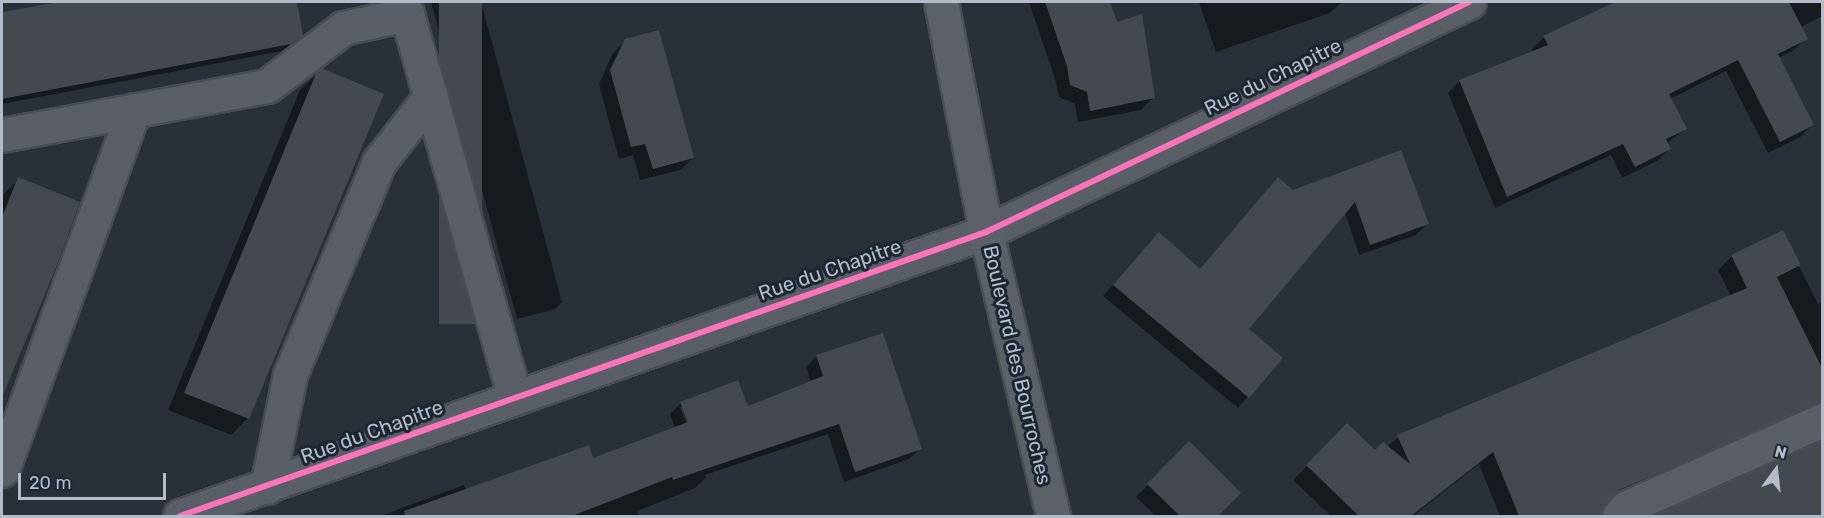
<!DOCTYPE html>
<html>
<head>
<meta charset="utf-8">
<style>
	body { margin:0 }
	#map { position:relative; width:1824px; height:518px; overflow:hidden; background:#2a3038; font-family:Rubik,sans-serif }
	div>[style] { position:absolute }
	.shadow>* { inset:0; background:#0007 }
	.building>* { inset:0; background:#444950; transform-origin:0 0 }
	.roads { filter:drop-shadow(2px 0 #484c53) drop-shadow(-2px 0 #484c53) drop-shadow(0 2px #484c53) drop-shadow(0 -2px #484c53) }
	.minor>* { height:33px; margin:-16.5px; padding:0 16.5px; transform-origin:16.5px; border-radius:16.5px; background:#5a5e66 }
	.major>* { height:33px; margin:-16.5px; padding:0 16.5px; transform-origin:16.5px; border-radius:16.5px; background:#5c6168 }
	.cycleway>* { height:6px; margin:-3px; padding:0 3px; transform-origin:3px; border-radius:3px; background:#fb73b8 }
	span { translate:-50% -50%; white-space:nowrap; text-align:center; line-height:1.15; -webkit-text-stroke:6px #1d2633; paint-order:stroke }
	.street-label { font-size:20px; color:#b4bcc9 }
	.frame { position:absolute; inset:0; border:3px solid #b4bcc9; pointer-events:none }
	.north { position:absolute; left:1746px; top:440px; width:60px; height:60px; -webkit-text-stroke:4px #1d2633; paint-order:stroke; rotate:15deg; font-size:16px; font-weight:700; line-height:24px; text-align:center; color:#b4bcc9 }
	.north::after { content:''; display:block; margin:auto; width:21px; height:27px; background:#b4bcc9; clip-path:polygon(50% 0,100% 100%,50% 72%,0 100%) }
	.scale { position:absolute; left:18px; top:473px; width:148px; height:27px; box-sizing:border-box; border:3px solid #b4bcc9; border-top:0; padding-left:8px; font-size:18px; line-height:21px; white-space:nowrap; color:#b4bcc9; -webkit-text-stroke:4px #1d2633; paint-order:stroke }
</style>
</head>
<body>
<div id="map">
	<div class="shadow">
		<i style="clip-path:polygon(67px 2px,295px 2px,301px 35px,282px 51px,2px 104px,2px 14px)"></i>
		<i style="clip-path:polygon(431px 2px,481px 2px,562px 302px,555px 309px,517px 319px)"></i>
		<i style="clip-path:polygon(1029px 2px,1108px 2px,1116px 24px,1154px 97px,1141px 110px,1078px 122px,1075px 104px,1059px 97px,1055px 79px)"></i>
		<i style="clip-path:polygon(1199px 2px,1342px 2px,1330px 13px,1216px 52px)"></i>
		<i style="clip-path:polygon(1621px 2px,1637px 2px,1641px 9px,1655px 2px,1822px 2px,1822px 16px,1801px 27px,1806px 38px,1794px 50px,1778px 58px,1813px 124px,1800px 137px,1768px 153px,1726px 71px,1670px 99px,1685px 129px,1666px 144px,1669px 149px,1657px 161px,1622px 178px,1611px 155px,1495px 208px,1448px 93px,1460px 81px,1533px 53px,1532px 49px,1544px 37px)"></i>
		<i style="clip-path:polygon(626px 40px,693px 158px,680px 170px,640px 180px,633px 155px,619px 159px,599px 84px,613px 53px)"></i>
		<i style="clip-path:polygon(318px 73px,248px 418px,231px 435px,168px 410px,300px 90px)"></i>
		<i style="clip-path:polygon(1400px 152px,1427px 224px,1416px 235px,1359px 255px,1345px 213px,1247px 329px,1281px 358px,1238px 408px,1103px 296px,1159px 234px,1200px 270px,1293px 192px)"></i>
		<i style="clip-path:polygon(19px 179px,54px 269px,2px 395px,2px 196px)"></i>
		<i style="clip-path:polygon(1782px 232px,1818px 304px,1822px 301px,1822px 422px,1800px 416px,1603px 504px,1599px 516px,1500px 516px,1479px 464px,1413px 516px,1331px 516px,1293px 480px,1347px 425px,1375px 452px,1387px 447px,1398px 437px,1731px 296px,1718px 270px,1732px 256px)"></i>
		<i style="clip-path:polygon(evenodd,817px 356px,920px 449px,909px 459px,844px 482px,828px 434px,705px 475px,706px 477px,695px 488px,637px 511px,639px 516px,380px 516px,464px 485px,466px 490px,592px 460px,675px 428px,670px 414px,681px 403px,747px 408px,811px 382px,806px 367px,817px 356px,680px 407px,684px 407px,692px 429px,689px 430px,680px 407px)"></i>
		<i style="clip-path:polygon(1822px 442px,1822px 516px,1655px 516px)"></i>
		<i style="clip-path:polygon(1189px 443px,1239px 493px,1216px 516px,1156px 516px,1136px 497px)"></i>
	</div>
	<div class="building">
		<i style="clip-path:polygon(59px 2px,297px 2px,303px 35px,291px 44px,2px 99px,2px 12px)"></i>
		<i style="left:439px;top:2px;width:43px;height:322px"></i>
		<i style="clip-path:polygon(1045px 2px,1110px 2px,1117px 22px,1142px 14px,1155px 98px,1090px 111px,1087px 92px,1070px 85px,1067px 66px)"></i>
		<i style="clip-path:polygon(1615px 2px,1789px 2px,1808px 39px,1778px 54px,1814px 125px,1780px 142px,1738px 60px,1669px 94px,1687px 129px,1666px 139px,1671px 149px,1635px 167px,1623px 144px,1507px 197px,1459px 80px,1548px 45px,1543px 36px)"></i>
		<i style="clip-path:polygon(659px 30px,694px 158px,653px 169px,645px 144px,631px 147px,610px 70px,625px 39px)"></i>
		<i style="clip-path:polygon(321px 68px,384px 94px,249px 419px,184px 393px,317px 71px)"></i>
		<i style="clip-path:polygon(1401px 150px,1429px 224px,1370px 245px,1355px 202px,1249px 329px,1283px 358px,1249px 398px,1113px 285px,1159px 232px,1200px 269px,1278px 177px,1293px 190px)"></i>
		<i style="clip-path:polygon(18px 177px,80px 202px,55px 270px,2px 397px,2px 217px)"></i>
		<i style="clip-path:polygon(1783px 230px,1801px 265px,1777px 277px,1822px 368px,1822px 402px,1619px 490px,1605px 504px,1601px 516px,1519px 516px,1493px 452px,1411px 516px,1359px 516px,1306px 465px,1347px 423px,1375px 450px,1383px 442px,1410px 464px,1397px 435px,1747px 288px,1731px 255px)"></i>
		<i style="clip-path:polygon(883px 333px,922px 449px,855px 472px,839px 424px,673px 480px,672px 477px,572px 516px,405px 516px,404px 511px,589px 445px,593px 458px,688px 422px,680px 402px,738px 380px,748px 406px,823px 376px,816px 355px)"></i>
		<i style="clip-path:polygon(1822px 440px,1822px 516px,1652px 516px)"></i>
		<i style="clip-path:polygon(1189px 441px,1241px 493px,1218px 516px,1180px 516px,1147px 484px)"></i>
	</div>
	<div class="roads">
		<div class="minor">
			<i style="left:2px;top:135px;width:269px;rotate:-10.5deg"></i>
			<i style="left:267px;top:86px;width:96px;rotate:-37.3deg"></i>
			<i style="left:343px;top:28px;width:66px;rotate:-12.3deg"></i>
			<i style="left:407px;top:14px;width:399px;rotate:74.3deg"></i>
			<i style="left:2px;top:470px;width:383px;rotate:-69.9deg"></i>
			<i style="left:267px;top:487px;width:114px;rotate:-78.4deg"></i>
			<i style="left:290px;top:375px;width:231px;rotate:-67.3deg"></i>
			<i style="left:379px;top:162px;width:84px;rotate:-51.8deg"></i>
			<i style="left:180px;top:516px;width:855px;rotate:-19.41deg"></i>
			<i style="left:986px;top:232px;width:535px;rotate:-25.46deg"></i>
			<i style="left:1619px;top:516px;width:12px;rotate:-48deg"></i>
			<i style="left:1627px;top:507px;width:214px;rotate:-24deg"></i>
		</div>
		<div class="major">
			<i style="left:941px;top:2px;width:234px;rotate:78.9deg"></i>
			<i style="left:986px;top:232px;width:292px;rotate:76.7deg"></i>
		</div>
	</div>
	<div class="cycleway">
		<i style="left:180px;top:516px;width:855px;rotate:-19.41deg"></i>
		<i style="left:986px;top:232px;width:535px;rotate:-25.46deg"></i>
	</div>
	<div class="street-label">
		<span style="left:1273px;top:77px;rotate:-26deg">Rue du Chapitre</span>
		<span style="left:830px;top:270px;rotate:-19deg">Rue du Chapitre</span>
		<span style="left:1017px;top:365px;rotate:77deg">Boulevard des Bourroches</span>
		<span style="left:372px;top:432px;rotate:-20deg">Rue du Chapitre</span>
	</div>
	<div class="frame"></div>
	<div class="north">N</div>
	<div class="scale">20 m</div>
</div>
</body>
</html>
